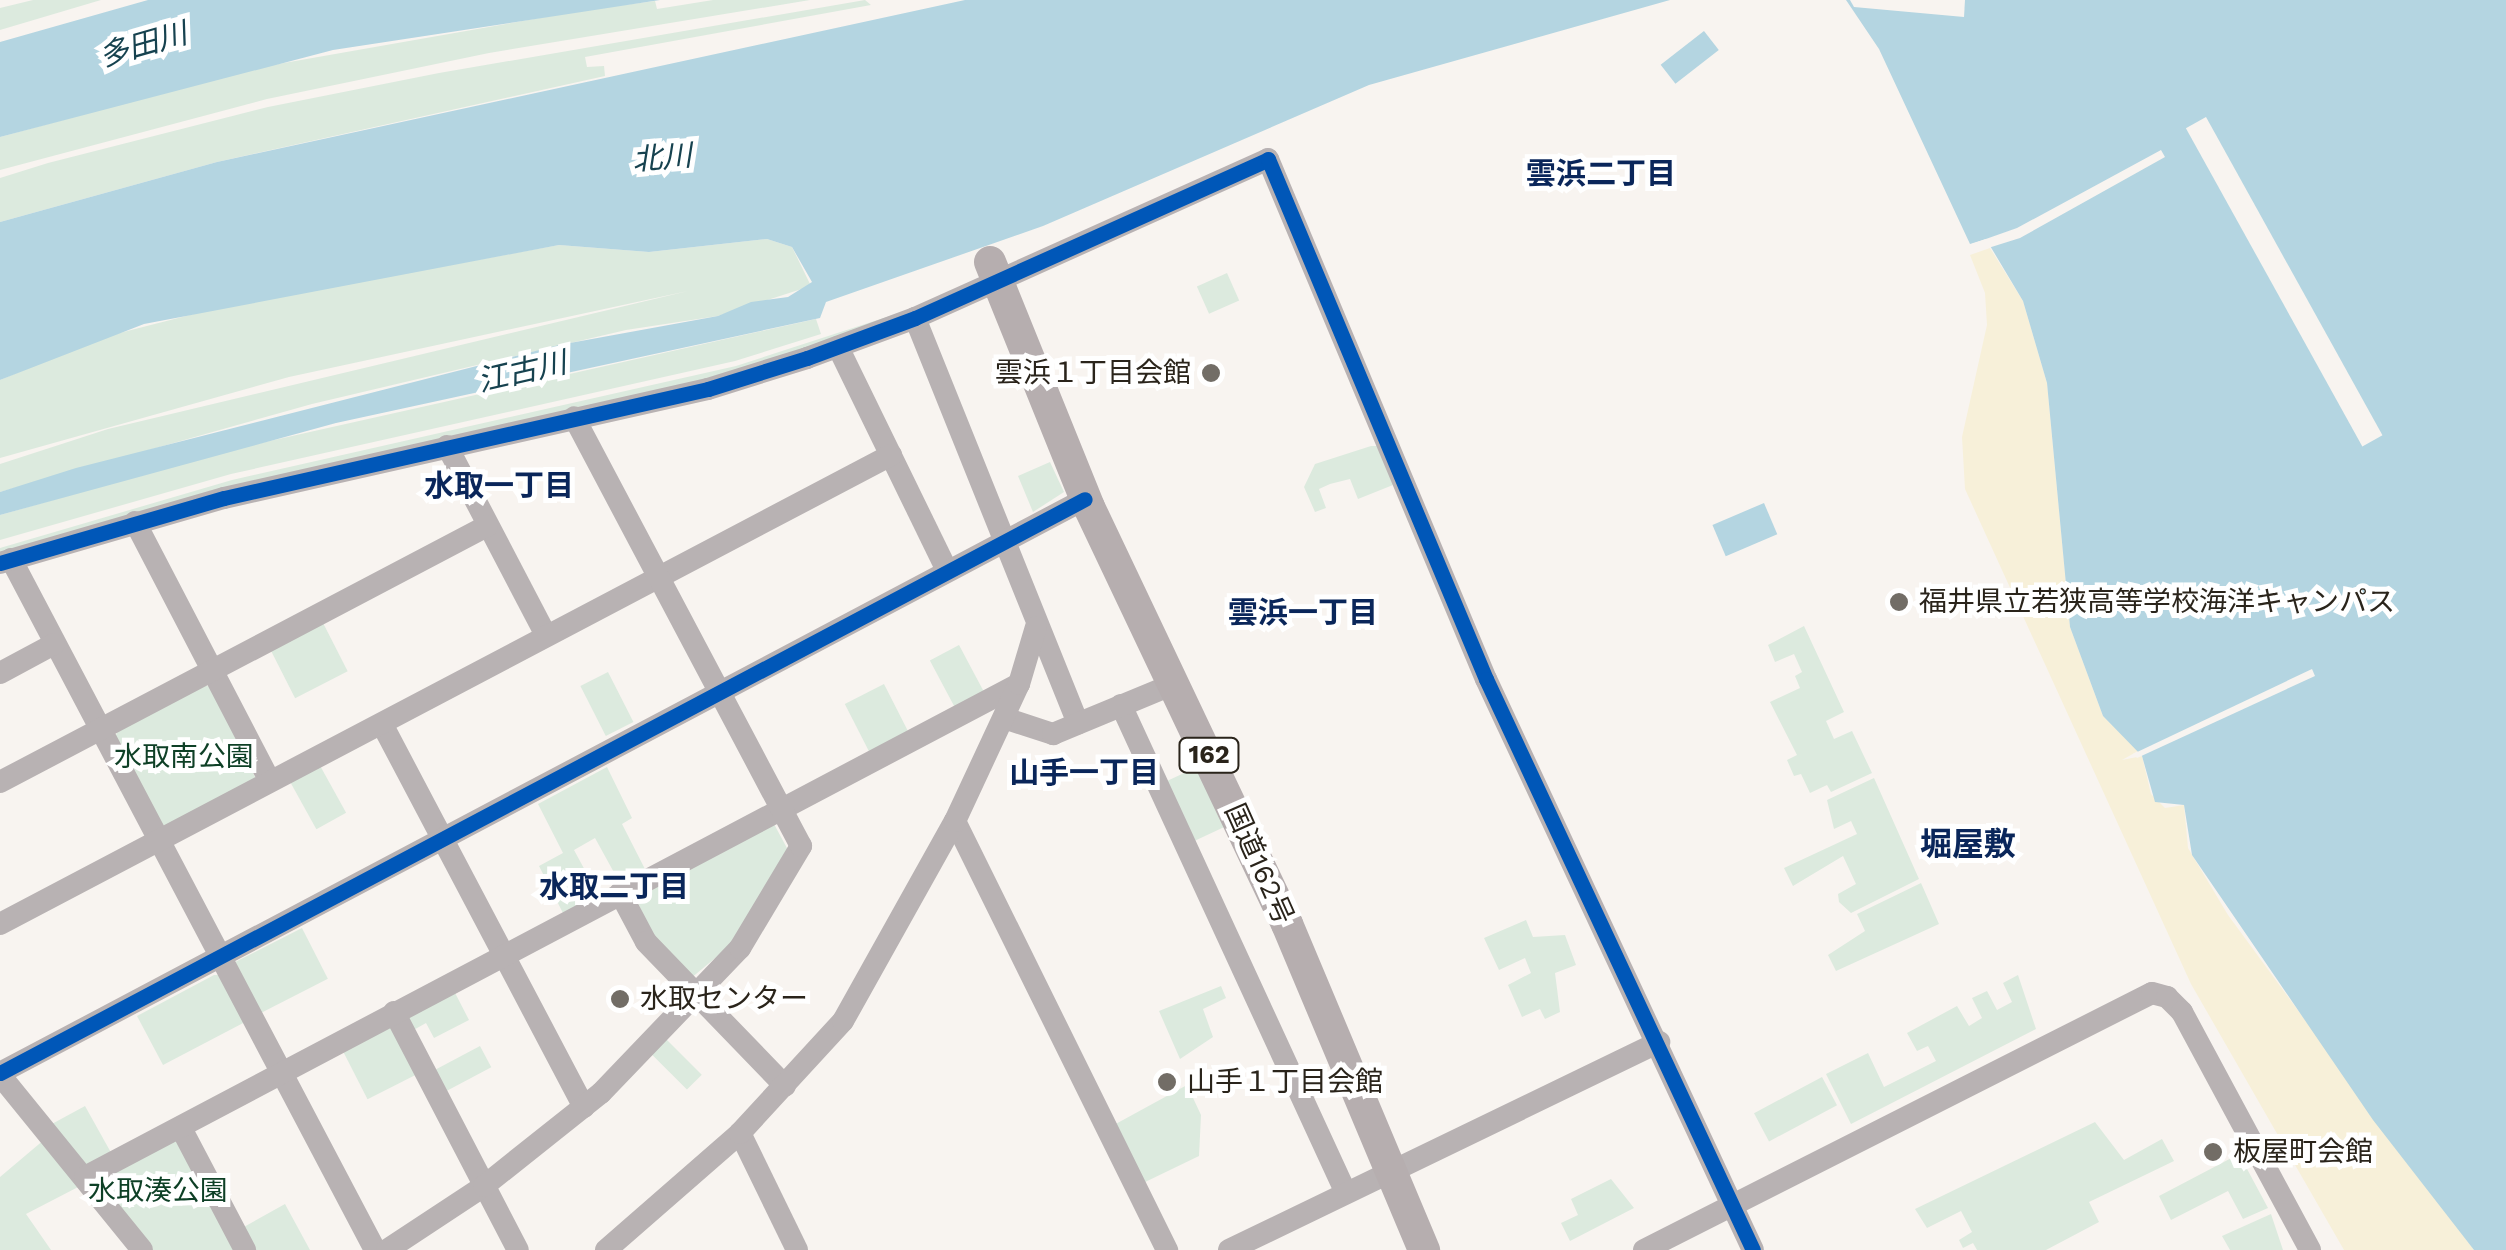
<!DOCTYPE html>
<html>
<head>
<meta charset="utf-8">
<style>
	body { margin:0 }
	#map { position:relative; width:2506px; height:1250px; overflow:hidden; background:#f8f4f0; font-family:"Work Sans","Noto Sans JP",sans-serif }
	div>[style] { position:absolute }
	.green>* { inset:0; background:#dceade; transform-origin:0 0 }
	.sand>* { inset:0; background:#f7f0d9 }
	.water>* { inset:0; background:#b4d5e1; transform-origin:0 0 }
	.pier>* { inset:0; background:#f8f4f0; transform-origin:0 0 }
	.minor>* { height:22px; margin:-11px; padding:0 11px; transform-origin:11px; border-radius:11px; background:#b8b2b3 }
	.highway>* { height:32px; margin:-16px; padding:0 16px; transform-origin:16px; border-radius:16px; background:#b6aeaf }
	.cycleway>* { height:15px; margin:-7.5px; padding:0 7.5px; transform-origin:7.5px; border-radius:7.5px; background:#0057b8 }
	.dots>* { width:28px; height:28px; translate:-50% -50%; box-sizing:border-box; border:5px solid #fff; border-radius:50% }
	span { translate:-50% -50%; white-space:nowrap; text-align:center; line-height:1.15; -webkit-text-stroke:10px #fff; paint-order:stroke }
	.shield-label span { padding:2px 8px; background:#fff; border:2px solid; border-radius:8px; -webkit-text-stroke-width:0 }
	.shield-label { font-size:25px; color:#2a241b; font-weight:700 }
	.poi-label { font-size:28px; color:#2a241b }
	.right { translate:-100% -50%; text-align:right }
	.left { translate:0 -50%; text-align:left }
	.park-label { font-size:28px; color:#0e4026 }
	.street-label { font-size:28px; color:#2a241b }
	.water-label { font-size:30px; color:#16424f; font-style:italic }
	.neighbourhood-label { font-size:30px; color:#0a265a; font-weight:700 }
	.quarter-label { font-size:32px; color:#0a265a; font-weight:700 }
</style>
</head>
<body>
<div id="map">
	<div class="green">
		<i style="clip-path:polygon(33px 0,101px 0,0 30px,0 8px)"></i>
		<i style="clip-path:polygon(713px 0,810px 0,489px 53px,267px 99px,0 170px,0 137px,250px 69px,585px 10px,655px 1px,657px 9px)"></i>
		<i style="clip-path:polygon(865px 0,871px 5px,585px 57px,587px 67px,604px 66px,605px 76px,217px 162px,0 222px,0 178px,48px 163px,268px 107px,439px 73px)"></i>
		<i style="clip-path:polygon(767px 239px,792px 247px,811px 286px,718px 316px,626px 330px,312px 404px,0 492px,0 464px,108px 429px,688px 291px,289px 377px,0 458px,0 380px,100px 338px,221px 307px,559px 245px,649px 252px)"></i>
		<i style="left:1227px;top:273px;width:30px;height:33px;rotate:66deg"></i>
		<i style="clip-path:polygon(936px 301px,704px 384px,0 557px,0 548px,232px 480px,736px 366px)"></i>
		<i style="clip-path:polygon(816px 319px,821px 334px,735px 361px,231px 474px,0 540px,0 515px,225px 451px)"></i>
		<i style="clip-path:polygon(1371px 446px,1381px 446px,1393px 485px,1358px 499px,1350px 479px,1330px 484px,1319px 489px,1326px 508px,1315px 512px,1304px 487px,1315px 464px)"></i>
		<i style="clip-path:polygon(1050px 462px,1064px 492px,1033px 512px,1018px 476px)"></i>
		<i style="left:320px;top:617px;width:61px;height:59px;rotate:63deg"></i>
		<i style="clip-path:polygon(1804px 626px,1844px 712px,1826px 721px,1834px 739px,1852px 731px,1872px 773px,1831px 792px,1827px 785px,1810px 793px,1801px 774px,1794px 776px,1787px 760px,1797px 755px,1770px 702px,1800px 688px,1795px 676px,1802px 672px,1794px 654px,1775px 662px,1768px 645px)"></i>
		<i style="left:959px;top:645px;width:55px;height:33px;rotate:62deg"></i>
		<i style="left:608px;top:672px;width:56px;height:31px;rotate:63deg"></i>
		<i style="left:884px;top:684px;width:56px;height:44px;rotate:63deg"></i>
		<i style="clip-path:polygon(204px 685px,213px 688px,257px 781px,169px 827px,158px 824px,113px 741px,118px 731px)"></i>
		<i style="left:318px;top:762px;width:58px;height:34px;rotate:61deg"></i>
		<i style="left:1199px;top:766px;width:66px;height:40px;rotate:65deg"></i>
		<i style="clip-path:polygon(607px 767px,632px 818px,622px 824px,647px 873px,622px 887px,595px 838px,574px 850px,600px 898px,565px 917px,539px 866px,563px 853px,538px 804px)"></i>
		<i style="clip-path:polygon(1874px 778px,1919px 879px,1851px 913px,1839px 902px,1838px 894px,1856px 884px,1843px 856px,1793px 886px,1784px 868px,1857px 834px,1851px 821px,1834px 829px,1827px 800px)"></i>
		<i style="clip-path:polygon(774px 824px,788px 850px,732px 944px,690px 979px,652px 938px,635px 895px)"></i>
		<i style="clip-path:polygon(1921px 883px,1939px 924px,1836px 971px,1828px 955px,1865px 931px,1857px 914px)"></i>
		<i style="clip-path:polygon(1526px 920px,1533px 937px,1565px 935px,1576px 965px,1555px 973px,1560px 1012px,1545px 1019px,1540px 1009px,1522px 1017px,1508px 985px,1531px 973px,1525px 958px,1499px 970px,1484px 938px)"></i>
		<i style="left:302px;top:928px;width:57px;height:79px;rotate:63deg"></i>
		<i style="clip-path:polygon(214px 975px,222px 975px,247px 1021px,163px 1065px,137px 1016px)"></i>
		<i style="clip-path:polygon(2018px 975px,2036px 1029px,1851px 1124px,1826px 1074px,1868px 1053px,1884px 1087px,1936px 1061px,1928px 1046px,1917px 1051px,1907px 1033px,1957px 1006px,1969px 1026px,1982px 1018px,1972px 998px,1987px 991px,1997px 1010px,2012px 1002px,2003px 983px)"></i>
		<i style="clip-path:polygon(1221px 986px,1226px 998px,1203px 1009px,1213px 1037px,1180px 1059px,1159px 1011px)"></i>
		<i style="clip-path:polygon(452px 987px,469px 1020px,434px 1038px,426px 1023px,410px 1032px,407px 1011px)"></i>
		<i style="left:392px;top:1024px;width:56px;height:56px;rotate:63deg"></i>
		<i style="left:665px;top:1038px;width:52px;height:21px;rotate:45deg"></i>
		<i style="left:480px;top:1046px;width:24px;height:55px;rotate:62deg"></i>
		<i style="left:1822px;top:1077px;width:32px;height:77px;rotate:62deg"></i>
		<i style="clip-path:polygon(1187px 1085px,1201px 1115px,1199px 1156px,1141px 1184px,1112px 1126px)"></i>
		<i style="clip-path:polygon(85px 1106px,114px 1158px,89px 1169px,50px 1125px)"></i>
		<i style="clip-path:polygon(2095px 1122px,2124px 1160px,2162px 1139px,2174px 1161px,2089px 1202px,2099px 1222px,2046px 1250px,1977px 1250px,1973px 1243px,1963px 1248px,1959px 1240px,1972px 1232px,1961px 1211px,1927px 1228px,1915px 1209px)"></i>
		<i style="clip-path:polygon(173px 1135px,237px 1250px,150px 1250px,99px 1185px,100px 1174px)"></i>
		<i style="clip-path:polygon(45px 1139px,82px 1185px,26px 1214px,51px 1250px,0 1250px,0 1177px)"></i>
		<i style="clip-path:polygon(2239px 1154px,2268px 1208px,2243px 1219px,2228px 1191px,2171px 1220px,2159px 1196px)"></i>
		<i style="clip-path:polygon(1611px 1179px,1634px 1208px,1570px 1241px,1561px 1223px,1578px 1215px,1571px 1199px)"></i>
		<i style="clip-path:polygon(285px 1204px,310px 1250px,253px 1250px,242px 1228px)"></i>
		<i style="clip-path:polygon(2271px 1214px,2283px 1250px,2230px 1250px,2222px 1236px)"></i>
	</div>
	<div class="sand">
		<i style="clip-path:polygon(1990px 248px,2023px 301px,2047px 383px,2070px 627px,2103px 716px,2138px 751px,2122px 760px,2142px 756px,2151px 794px,2165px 808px,2184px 805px,2188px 848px,2228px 915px,2474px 1250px,2344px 1250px,2191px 984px,1965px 489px,1962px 437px,1987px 325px,1985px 293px,1970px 255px)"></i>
	</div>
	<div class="water">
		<i style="clip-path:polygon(148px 0,660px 0,333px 50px,0 137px,0 42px)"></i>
		<i style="clip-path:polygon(965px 0,1670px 0,1369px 85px,1043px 226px,826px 302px,820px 318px,336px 423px,0 515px,0 492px,76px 468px,559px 345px,718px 316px,751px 302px,788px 297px,812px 282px,792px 247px,767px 239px,649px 252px,559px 245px,144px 324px,0 380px,0 222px,217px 162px)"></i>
		<i style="clip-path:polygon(1846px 0,2506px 0,2506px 1250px,2474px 1250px,2373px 1120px,2192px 855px,2184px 805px,2155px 802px,2142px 756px,2103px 716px,2070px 627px,2047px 383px,2023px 301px,1986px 239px,1970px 244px,1879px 49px)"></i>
		<i style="left:1704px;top:31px;width:24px;height:55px;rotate:52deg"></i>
		<i style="left:1764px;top:503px;width:34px;height:56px;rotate:67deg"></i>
	</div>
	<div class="pier">
		<i style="clip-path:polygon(1850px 0,1965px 0,1964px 17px,1854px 7px)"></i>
		<i style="left:2206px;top:117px;width:364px;height:23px;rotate:61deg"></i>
		<i style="clip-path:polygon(2161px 150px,2165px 157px,2020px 238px,1985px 249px,1966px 246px,2017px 228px)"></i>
		<i style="clip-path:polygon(2312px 669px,2315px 676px,2137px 758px,2133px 754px)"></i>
	</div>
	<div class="minor">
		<i style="left:915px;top:318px;width:437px;rotate:68.1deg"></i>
		<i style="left:838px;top:347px;width:248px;rotate:64deg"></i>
		<i style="left:447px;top:446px;width:213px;rotate:62.4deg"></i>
		<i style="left:135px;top:522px;width:292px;rotate:62.5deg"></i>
		<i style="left:11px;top:559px;width:781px;rotate:62.22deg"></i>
		<i style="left:0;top:563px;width:233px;rotate:-16.2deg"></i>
		<i style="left:224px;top:498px;width:496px;rotate:-12.7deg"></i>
		<i style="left:708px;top:389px;width:104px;rotate:-17.4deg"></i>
		<i style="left:807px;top:358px;width:115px;rotate:-20.3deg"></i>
		<i style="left:915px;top:318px;width:387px;rotate:-24.2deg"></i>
		<i style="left:1268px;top:159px;width:564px;rotate:67.26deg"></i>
		<i style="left:1486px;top:679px;width:630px;rotate:64.94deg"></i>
		<i style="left:0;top:673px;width:61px;rotate:-28.2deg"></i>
		<i style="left:1121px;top:705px;width:535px;rotate:65.25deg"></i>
		<i style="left:1004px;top:718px;width:52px;rotate:18.1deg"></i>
		<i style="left:1053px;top:734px;width:131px;rotate:-22.5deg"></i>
		<i style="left:382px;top:724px;width:433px;rotate:62.2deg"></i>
		<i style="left:0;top:782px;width:550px;rotate:-27.73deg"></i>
		<i style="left:955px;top:821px;width:479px;rotate:63.7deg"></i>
		<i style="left:620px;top:893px;width:55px;rotate:62deg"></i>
		<i style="left:646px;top:942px;width:200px;rotate:46deg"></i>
		<i style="left:0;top:924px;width:1007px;rotate:-27.76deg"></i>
		<i style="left:394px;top:1012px;width:268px;rotate:62.5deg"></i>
		<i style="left:0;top:1073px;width:1227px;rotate:-27.88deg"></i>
		<i style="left:0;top:1075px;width:225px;rotate:50.9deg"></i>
		<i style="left:181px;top:1128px;width:138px;rotate:62.3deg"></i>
		<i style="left:740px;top:1133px;width:130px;rotate:64deg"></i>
		<i style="left:85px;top:1177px;width:1056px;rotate:-27.83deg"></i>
		<i style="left:387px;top:1250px;width:116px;rotate:-33.4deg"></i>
		<i style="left:484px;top:1186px;width:149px;rotate:-38.5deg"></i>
		<i style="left:601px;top:1093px;width:201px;rotate:-46.2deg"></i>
		<i style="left:740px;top:948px;width:119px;rotate:-59.1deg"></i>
		<i style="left:801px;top:846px;width:485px;rotate:-117.9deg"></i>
		<i style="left:606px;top:1250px;width:178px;rotate:-41.1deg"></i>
		<i style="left:740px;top:1133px;width:152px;rotate:-47.4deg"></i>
		<i style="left:843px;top:1021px;width:229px;rotate:-60.8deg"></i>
		<i style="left:955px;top:821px;width:151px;rotate:-65deg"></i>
		<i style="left:1019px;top:684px;width:59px;rotate:-73.4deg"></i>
		<i style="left:1229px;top:1250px;width:478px;rotate:-25.8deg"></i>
		<i style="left:1644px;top:1250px;width:569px;rotate:-26.84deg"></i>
		<i style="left:2152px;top:993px;width:16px;rotate:15deg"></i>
		<i style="left:2167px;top:997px;width:21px;rotate:45deg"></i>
		<i style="left:2182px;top:1012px;width:270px;rotate:61.7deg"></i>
	</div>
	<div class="highway">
		<i style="left:990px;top:262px;width:264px;rotate:68deg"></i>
		<i style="left:1089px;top:507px;width:462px;rotate:64.6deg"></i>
		<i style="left:1287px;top:924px;width:354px;rotate:67.2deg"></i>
	</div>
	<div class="cycleway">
		<i style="left:0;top:563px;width:233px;rotate:-16.2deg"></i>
		<i style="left:224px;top:498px;width:496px;rotate:-12.7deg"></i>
		<i style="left:708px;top:389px;width:104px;rotate:-17.4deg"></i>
		<i style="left:807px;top:358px;width:115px;rotate:-20.3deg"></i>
		<i style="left:915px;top:318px;width:387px;rotate:-24.2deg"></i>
		<i style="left:1268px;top:159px;width:564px;rotate:67.26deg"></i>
		<i style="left:1486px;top:679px;width:630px;rotate:64.94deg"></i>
		<i style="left:0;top:1073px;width:1227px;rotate:-27.88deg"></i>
	</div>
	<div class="dots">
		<i style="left:1211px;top:373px;background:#726d66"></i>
		<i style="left:1899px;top:602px;background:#726d66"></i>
		<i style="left:620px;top:999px;background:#726d66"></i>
		<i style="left:1167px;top:1082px;background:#726d66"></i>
		<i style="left:2213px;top:1152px;background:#726d66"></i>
	</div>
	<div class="shield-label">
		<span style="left:1209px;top:755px">162</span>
	</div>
	<div class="poi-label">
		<span class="right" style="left:1191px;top:373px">雲浜１丁目会館</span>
		<span class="left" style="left:1919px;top:602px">福井県立若狭高等学校海洋キャンパス</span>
		<span class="left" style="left:640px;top:999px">水取センター</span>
		<span class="left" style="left:1187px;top:1082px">山手１丁目会館</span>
		<span class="left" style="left:2233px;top:1152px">板屋町会館</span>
	</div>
	<div class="park-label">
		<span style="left:184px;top:757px">水取南公園</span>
		<span style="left:158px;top:1191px">水取湊公園</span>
	</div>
	<div class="street-label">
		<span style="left:1259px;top:864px;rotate:66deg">国道162号</span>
	</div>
	<div class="water-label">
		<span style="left:143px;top:45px;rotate:-16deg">多田川</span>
		<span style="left:662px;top:158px;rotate:-5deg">北川</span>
		<span style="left:522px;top:372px;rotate:-13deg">江古川</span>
	</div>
	<div class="neighbourhood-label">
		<span style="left:1601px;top:174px">雲浜二丁目</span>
		<span style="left:499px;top:486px">水取一丁目</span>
		<span style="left:1303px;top:613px">雲浜一丁目</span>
		<span style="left:1084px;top:773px">山手一丁目</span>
		<span style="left:614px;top:887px">水取二丁目</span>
	</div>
	<div class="quarter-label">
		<span style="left:1968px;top:844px">堀屋敷</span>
	</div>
</div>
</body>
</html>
